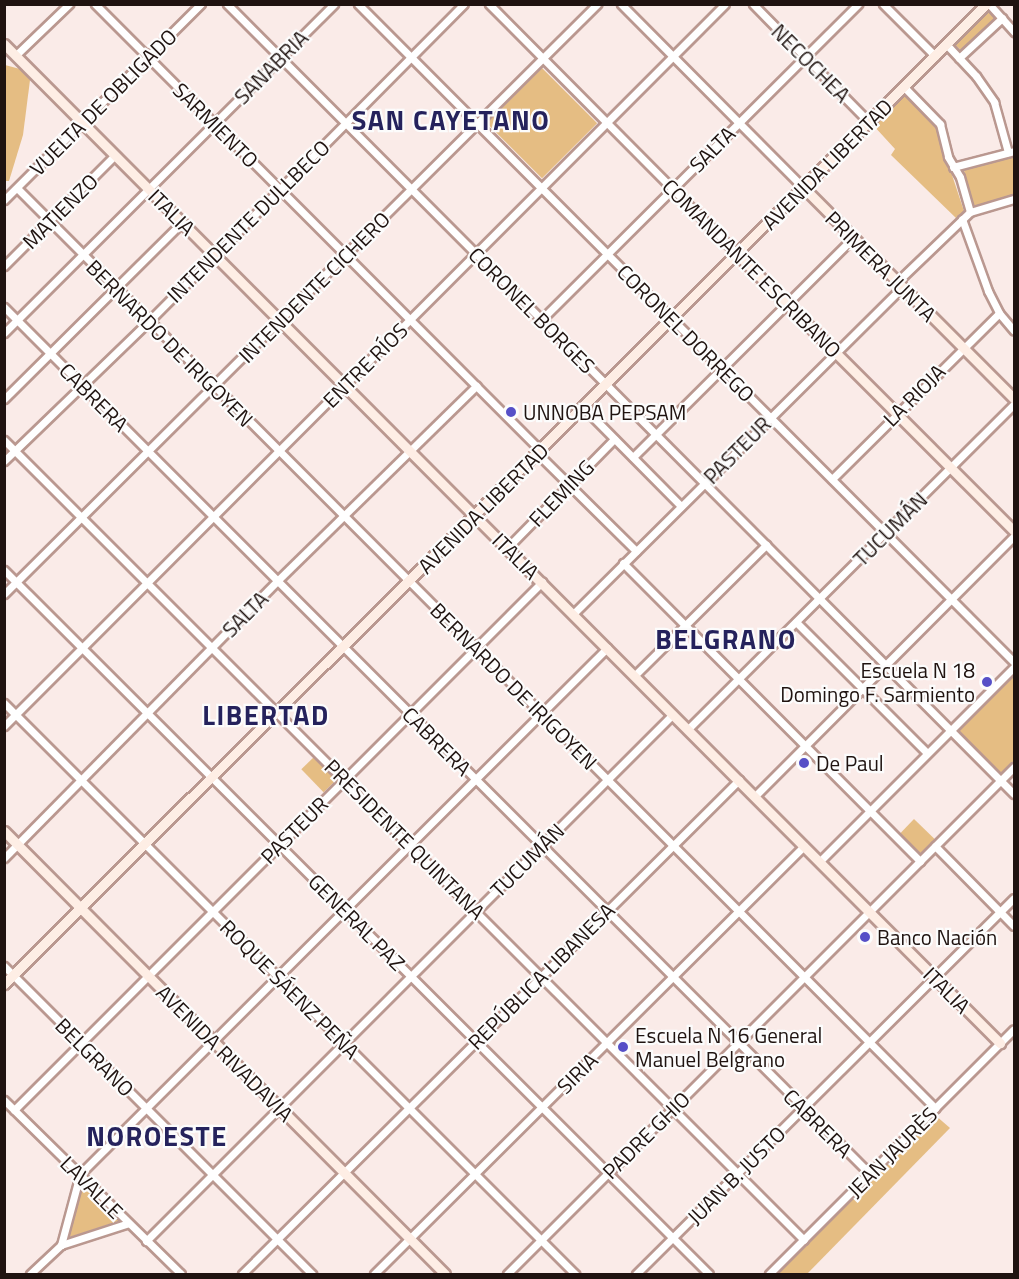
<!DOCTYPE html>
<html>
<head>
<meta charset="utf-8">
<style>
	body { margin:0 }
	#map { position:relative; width:1019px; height:1279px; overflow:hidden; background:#faebe8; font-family:"Titillium Web",sans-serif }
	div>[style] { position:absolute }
	.green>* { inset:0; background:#e5bd83; transform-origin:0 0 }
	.roads { filter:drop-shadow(2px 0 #ba9890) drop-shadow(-2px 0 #ba9890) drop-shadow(0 2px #ba9890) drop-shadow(0 -2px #ba9890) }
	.street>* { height:7px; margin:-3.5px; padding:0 3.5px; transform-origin:3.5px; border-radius:3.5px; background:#fff }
	.secondary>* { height:9px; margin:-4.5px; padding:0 4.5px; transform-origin:4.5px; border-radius:4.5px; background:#feeee5 }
	.dots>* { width:16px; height:16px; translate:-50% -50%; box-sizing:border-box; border:3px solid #fcfcfc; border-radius:50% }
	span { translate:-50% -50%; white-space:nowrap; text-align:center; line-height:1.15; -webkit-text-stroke:4.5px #fcfcfc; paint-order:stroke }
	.street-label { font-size:21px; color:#1f1310 }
	.poi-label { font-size:21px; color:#1f1310 }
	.left { translate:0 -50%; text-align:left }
	.right { translate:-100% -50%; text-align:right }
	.district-label { font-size:27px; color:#25225c; font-weight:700; letter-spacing:1.5px }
	.frame { position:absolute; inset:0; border:6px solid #1f1310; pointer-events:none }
</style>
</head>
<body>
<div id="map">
	<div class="green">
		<i style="left:987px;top:9px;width:12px;height:48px;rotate:42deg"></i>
		<i style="clip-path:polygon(5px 65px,20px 69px,30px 80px,23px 135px,9px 181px,4px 181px)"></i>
		<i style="left:542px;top:68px;width:78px;height:78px;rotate:45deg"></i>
		<i style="clip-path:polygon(903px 94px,936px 127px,964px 211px,957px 219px,891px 155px,895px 149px,873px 125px)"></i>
		<i style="clip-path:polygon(1014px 155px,1014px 196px,973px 206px,963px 167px)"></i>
		<i style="clip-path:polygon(1014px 672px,1014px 761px,1001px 775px,956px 731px)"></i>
		<i style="left:315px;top:756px;width:32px;height:19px;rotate:46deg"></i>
		<i style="left:914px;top:819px;width:29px;height:20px;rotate:44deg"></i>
		<i style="clip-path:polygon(935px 1115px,950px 1128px,807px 1274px,774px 1274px)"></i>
		<i style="clip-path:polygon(83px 1186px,119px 1221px,67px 1238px)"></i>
	</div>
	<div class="roads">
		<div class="street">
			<i style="left:95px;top:4px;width:631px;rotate:45.06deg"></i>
			<i style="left:227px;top:4px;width:1115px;rotate:45.11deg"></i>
			<i style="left:358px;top:4px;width:929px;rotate:45.09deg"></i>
			<i style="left:489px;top:4px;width:352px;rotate:45.2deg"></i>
			<i style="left:621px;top:4px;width:260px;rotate:45.2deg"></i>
			<i style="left:753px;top:4px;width:165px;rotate:45.5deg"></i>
			<i style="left:883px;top:4px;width:74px;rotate:45deg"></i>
			<i style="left:989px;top:4px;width:38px;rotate:48deg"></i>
			<i style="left:946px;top:44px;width:44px;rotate:46.8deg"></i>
			<i style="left:976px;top:76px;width:32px;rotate:55deg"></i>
			<i style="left:994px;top:102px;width:52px;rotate:74.4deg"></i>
			<i style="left:16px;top:55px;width:74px;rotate:-43.9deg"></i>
			<i style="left:959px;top:58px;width:59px;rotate:-42.9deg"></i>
			<i style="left:904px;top:87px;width:52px;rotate:45.8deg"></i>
			<i style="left:940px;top:124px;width:34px;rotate:76deg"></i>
			<i style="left:948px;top:157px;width:23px;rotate:59deg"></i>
			<i style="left:960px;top:177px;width:36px;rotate:74deg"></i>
			<i style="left:953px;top:167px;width:63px;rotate:-14.7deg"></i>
			<i style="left:17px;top:188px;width:1300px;rotate:45.06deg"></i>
			<i style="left:4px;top:200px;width:278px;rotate:-44.9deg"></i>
			<i style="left:962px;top:219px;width:77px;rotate:70.1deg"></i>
			<i style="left:988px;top:291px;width:25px;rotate:63deg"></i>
			<i style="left:999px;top:313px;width:23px;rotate:50deg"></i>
			<i style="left:4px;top:266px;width:157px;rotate:-45deg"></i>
			<i style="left:897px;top:282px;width:101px;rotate:-43.8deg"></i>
			<i style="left:970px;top:212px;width:46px;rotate:-16.5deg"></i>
			<i style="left:4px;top:307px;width:1225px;rotate:45.03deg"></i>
			<i style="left:541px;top:320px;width:448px;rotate:-44.9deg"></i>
			<i style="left:4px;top:333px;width:466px;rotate:-44.9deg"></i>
			<i style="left:4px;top:399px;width:251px;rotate:-44.8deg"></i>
			<i style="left:584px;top:408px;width:138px;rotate:45.3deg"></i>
			<i style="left:4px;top:440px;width:1131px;rotate:45deg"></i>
			<i style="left:538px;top:454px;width:138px;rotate:44.7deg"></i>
			<i style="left:633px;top:457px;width:310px;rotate:-44.9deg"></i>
			<i style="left:4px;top:461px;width:200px;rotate:-44deg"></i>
			<i style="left:148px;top:322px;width:448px;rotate:-45.2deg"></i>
			<i style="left:832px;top:479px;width:235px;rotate:-44.8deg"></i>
			<i style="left:507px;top:548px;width:153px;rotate:-45.5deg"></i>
			<i style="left:623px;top:563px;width:421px;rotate:45.1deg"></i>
			<i style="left:4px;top:570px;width:996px;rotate:44.96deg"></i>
			<i style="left:4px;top:594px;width:837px;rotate:-44.85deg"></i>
			<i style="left:573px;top:614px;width:464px;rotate:-44.8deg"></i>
			<i style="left:796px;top:622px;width:185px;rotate:45deg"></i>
			<i style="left:635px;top:675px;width:185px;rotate:-44.8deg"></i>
			<i style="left:4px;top:703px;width:808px;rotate:45deg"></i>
			<i style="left:4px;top:726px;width:1020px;rotate:-45.04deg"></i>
			<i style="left:688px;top:729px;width:460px;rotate:-44.9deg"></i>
			<i style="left:755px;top:796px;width:367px;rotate:-45.1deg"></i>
			<i style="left:935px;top:846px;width:112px;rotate:45.4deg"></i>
			<i style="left:4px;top:858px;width:389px;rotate:-45.4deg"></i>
			<i style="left:277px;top:581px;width:279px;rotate:-44.4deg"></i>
			<i style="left:820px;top:861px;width:274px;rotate:-45deg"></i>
			<i style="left:4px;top:966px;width:436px;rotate:45deg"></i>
			<i style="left:4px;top:1100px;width:248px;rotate:44.5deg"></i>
			<i style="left:14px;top:1110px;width:747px;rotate:-45deg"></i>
			<i style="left:146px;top:1241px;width:745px;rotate:-45deg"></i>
			<i style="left:61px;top:1245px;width:73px;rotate:-75deg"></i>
			<i style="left:80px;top:1174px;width:745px;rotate:-44.95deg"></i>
			<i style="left:30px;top:1274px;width:42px;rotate:-43.1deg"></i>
			<i style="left:61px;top:1245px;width:71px;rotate:-17.9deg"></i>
			<i style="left:242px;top:1274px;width:701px;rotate:-44.83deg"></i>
			<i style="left:374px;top:1274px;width:607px;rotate:-44.87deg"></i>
			<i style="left:507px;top:1274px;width:717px;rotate:-45deg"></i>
			<i style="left:636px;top:1274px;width:533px;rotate:-44.85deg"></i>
			<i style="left:769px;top:1274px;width:346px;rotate:-45deg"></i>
		</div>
		<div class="secondary">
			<i style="left:4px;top:44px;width:1411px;rotate:45.09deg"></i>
			<i style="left:804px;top:188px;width:298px;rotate:45.1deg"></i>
			<i style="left:737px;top:254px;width:392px;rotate:45deg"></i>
			<i style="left:4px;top:831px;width:625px;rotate:45.13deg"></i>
			<i style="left:4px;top:984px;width:1387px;rotate:-44.94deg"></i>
		</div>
	</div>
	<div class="dots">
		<i style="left:511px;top:412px;background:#564fc7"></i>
		<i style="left:987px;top:682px;background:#564fc7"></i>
		<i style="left:804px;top:763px;background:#564fc7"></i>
		<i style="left:865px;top:937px;background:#564fc7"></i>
		<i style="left:623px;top:1047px;background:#564fc7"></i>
	</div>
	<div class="street-label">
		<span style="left:811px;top:63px;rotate:45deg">NECOCHEA</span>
		<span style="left:271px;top:67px;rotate:-45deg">SANABRIA</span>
		<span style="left:103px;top:102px;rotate:-45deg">VUELTA DE OBLIGADO</span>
		<span style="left:216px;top:125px;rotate:45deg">SARMIENTO</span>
		<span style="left:712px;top:149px;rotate:-45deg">SALTA</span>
		<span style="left:827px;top:164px;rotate:-45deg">AVENIDA LIBERTAD</span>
		<span style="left:60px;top:211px;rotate:-45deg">MATIENZO</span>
		<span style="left:172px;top:212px;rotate:45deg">ITALIA</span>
		<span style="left:248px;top:221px;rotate:-45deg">INTENDENTE DULLBECO</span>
		<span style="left:881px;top:266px;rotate:45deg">PRIMERA JUNTA</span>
		<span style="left:752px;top:268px;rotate:45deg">COMANDANTE ESCRIBANO</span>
		<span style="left:314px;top:287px;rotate:-45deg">INTENDENTE CICHERO</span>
		<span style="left:532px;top:310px;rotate:45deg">CORONEL BORGES</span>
		<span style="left:686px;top:333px;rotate:45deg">CORONEL DORREGO</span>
		<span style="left:170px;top:343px;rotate:45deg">BERNARDO DE IRIGOYEN</span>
		<span style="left:365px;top:365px;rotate:-45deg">ENTRE RÍOS</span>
		<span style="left:914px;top:395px;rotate:-45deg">LA RIOJA</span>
		<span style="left:94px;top:397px;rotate:45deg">CABRERA</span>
		<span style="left:737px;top:450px;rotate:-45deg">PASTEUR</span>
		<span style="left:561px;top:493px;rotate:-46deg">FLEMING</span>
		<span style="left:483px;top:508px;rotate:-45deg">AVENIDA LIBERTAD</span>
		<span style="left:890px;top:529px;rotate:-45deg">TUCUMÁN</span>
		<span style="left:516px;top:556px;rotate:45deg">ITALIA</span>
		<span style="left:245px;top:614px;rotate:-45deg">SALTA</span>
		<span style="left:514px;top:686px;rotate:45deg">BERNARDO DE IRIGOYEN</span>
		<span style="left:437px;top:741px;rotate:45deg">CABRERA</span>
		<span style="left:294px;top:830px;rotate:-45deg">PASTEUR</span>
		<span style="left:405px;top:839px;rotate:45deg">PRESIDENTE QUINTANA</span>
		<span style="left:527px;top:860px;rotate:-45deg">TUCUMÁN</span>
		<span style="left:357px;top:922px;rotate:45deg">GENERAL PAZ</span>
		<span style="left:541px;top:976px;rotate:-45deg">REPÚBLICA LIBANESA</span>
		<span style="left:290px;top:989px;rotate:45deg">ROQUE SÁENZ PEÑA</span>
		<span style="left:947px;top:990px;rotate:45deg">ITALIA</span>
		<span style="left:225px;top:1053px;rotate:45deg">AVENIDA RIVADAVIA</span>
		<span style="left:95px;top:1057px;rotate:45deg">BELGRANO</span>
		<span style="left:577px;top:1073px;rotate:-45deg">SIRIA</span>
		<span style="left:818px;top:1123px;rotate:45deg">CABRERA</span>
		<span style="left:646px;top:1135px;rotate:-45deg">PADRE GHIO</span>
		<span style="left:892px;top:1152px;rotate:-45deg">JEAN JAURÈS</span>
		<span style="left:736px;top:1175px;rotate:-45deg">JUAN B. JUSTO</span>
		<span style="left:92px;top:1187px;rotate:45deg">LAVALLE</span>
	</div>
	<div class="poi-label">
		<span class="left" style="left:523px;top:412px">UNNOBA PEPSAM</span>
		<span class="right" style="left:975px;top:682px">Escuela N 18<br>Domingo F. Sarmiento</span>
		<span class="left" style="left:816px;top:763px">De Paul</span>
		<span class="left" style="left:877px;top:937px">Banco Nación</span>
		<span class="left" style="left:635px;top:1047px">Escuela N 16 General<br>Manuel Belgrano</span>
	</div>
	<div class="district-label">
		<span style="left:451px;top:120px">SAN CAYETANO</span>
		<span style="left:726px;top:639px">BELGRANO</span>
		<span style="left:266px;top:715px">LIBERTAD</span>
		<span style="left:157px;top:1136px">NOROESTE</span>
	</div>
	<div class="frame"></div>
</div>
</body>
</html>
